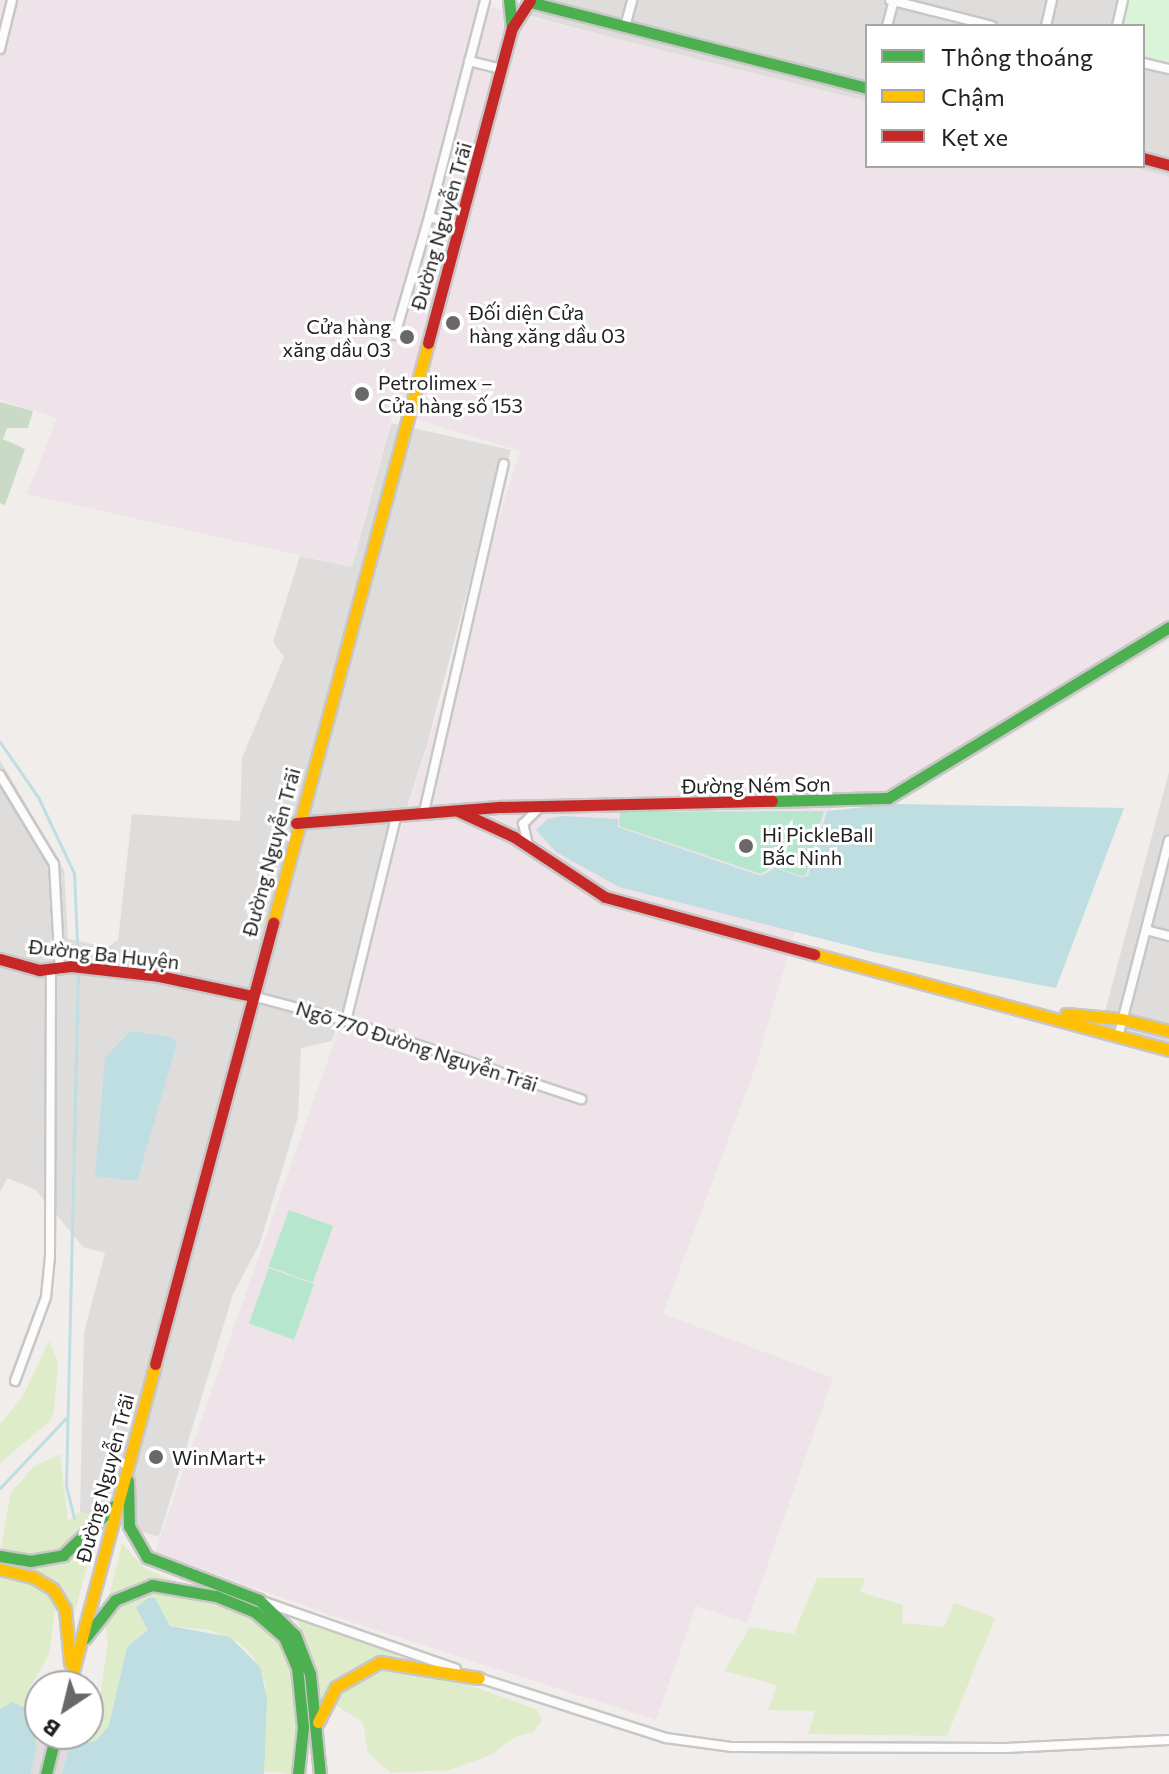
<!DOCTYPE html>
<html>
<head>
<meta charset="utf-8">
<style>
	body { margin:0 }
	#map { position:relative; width:1169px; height:1774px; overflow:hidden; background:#f0edea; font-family:Commissioner,sans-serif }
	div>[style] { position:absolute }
	.residential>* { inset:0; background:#dfdddb }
	.industrial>* { inset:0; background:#ede3e9 }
	.grass>* { inset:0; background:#dfecca }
	.cemetery>* { inset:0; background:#c9dac7 }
	.park>* { inset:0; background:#d9f4d7 }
	.pitch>* { inset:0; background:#b6e6cd; transform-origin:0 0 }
	.water>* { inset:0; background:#bedee2 }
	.pier>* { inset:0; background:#dedddc }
	.stream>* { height:3px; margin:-1.5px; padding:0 1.5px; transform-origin:1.5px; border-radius:1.5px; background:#bedee2 }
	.roads { filter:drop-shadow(2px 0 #c8c7c6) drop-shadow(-2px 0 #c8c7c6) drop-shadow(0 2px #c8c7c6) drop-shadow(0 -2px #c8c7c6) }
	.street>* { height:8px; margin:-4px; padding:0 4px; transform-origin:4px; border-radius:4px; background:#fdfcfc }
	.fast>* { height:11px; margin:-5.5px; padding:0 5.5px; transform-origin:5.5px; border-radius:5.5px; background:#4caf50 }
	.slow>* { height:11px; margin:-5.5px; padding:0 5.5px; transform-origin:5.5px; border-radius:5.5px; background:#ffc107 }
	.jam>* { height:11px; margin:-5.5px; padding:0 5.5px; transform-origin:5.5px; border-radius:5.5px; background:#c62828 }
	.dots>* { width:22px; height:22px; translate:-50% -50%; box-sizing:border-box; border:4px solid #fff; border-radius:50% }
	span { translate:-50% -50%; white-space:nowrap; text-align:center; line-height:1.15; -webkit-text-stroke:6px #fff; paint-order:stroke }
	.street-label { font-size:20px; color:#212121 }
	.poi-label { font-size:20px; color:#212121 }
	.left { translate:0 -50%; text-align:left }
	.right { translate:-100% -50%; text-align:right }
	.legend { position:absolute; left:865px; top:24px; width:280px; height:144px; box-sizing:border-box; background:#fff; border:2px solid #a6a6a6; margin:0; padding:10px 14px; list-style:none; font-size:24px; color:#212121 }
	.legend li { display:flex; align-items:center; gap:16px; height:40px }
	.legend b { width:40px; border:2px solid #a6a6a6 }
	.north { position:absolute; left:24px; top:1670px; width:80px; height:80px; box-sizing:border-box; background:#fff; border:2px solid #a6a6a6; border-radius:50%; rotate:215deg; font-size:22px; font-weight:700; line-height:32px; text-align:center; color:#212121 }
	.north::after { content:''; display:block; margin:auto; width:28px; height:36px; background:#696867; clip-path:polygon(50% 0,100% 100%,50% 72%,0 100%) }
</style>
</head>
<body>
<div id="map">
	<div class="residential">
		<i style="clip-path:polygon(534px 0,1169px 0,1169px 177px,1128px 166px,1143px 166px,1143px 26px,867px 26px,867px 104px,530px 16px)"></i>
		<i style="clip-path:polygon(391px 423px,511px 450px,476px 558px,427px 745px,332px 1041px,301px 1048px,298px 1117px,260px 1243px,233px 1294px,159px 1537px,80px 1512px,84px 1333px,105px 1253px,83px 1247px,36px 1190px,7px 1178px,0 1192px,0 760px,64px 870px,68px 939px,108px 947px,118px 940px,132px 814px,240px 821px,242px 758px,284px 657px,273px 642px,300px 556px,352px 567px)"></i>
		<i style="clip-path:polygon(1169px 772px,1169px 1057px,1098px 1038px)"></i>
	</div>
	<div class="industrial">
		<i style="clip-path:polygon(0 0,482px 0,481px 5px,867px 101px,867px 166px,1127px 166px,1169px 177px,1169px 641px,902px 800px,831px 808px,755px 1068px,663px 1314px,833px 1378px,747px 1623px,696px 1606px,656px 1720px,336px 1617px,155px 1552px,338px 1031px,520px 451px,393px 412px,352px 567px,27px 494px,57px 418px,0 400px)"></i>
	</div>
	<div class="grass">
		<i style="clip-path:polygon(49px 1341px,58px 1363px,54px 1411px,50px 1421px,0 1463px,0 1424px,23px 1396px)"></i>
		<i style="clip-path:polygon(60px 1454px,68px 1521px,80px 1512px,95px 1517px,63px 1548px,35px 1554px,0 1552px,11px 1493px,33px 1467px)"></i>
		<i style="clip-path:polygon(95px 1535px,75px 1611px,60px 1588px,12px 1565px,70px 1557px)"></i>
		<i style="clip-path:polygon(122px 1543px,144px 1568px,174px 1581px,136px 1583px,109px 1597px)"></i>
		<i style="clip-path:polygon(0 1576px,34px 1584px,56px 1604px,49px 1654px,27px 1693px,31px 1711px,40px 1718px,37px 1744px,12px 1702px,0 1709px)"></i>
		<i style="clip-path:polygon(817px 1578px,865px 1578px,860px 1592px,903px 1605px,902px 1623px,944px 1627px,954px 1603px,995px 1618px,947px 1736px,808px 1734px,815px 1711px,768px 1710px,777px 1685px,724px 1671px,750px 1627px,794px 1634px)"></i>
		<i style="clip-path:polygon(163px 1591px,252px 1616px,278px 1637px,292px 1663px,299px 1716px,291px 1774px,262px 1771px,266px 1686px,254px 1657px,239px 1642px,210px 1630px,170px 1626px,155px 1598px,148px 1630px,127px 1647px,109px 1725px,97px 1740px,69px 1750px,73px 1734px,88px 1734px,97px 1716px,108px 1642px,105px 1623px,117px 1605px)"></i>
		<i style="clip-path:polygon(297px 1618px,402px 1653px,403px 1655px,351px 1669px,321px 1699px)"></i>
		<i style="clip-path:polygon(393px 1666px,445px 1677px,536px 1709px,542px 1720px,533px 1732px,515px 1737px,491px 1755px,450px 1770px,391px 1773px,368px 1753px,363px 1722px,334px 1704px,342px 1691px)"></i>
	</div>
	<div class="cemetery">
		<i style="clip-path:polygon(0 402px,33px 411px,28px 428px,7px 428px,3px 439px,25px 449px,5px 505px,0 503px)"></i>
	</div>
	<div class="park">
		<i style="clip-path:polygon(1127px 0,1169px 0,1169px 63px,1143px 56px,1143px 26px,1120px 26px)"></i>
	</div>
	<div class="pitch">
		<i style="clip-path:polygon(824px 811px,806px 875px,801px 876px,772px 866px,761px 874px,619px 826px,620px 812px)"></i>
		<i style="left:289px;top:1210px;width:47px;height:60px;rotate:20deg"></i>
		<i style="left:269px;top:1268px;width:48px;height:59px;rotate:20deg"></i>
	</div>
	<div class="water">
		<i style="clip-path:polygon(895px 804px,1124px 808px,1056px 988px,878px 953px,619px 887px,556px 852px,536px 830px,548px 819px,563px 816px,618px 819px,618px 827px,761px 876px,775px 868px,801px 877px,808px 876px,827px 811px)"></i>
		<i style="clip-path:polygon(130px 1031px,171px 1037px,177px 1043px,137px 1181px,95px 1176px,105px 1058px)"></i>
		<i style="clip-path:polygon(148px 1598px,155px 1598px,170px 1626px,230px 1637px,260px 1667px,267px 1698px,264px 1774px,0 1774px,0 1709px,12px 1702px,25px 1708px,37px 1744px,64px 1750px,97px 1740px,109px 1725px,127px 1647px,148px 1630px,136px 1608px)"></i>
	</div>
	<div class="pier">
		<i style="clip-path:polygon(40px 1733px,73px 1734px,62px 1774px,30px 1774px)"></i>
	</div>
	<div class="stream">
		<i style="left:0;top:742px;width:67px;rotate:55.4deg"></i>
		<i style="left:38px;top:797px;width:84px;rotate:64.7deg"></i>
		<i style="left:74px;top:873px;width:91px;rotate:87.5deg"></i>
		<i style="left:0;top:1488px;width:96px;rotate:-46.7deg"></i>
		<i style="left:74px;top:1518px;width:34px;rotate:-104deg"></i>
		<i style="left:66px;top:1485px;width:514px;rotate:-88.66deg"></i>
	</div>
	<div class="roads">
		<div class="street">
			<i style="left:890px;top:0;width:105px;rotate:14.3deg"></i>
			<i style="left:887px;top:26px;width:27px;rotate:-75deg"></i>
			<i style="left:1046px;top:26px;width:27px;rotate:-77deg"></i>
			<i style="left:1117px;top:26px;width:27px;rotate:-77deg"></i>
			<i style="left:625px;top:27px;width:28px;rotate:-75deg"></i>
			<i style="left:0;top:49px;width:50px;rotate:-76.2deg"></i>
			<i style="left:469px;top:61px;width:34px;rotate:14deg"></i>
			<i style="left:1143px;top:63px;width:27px;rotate:13deg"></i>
			<i style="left:459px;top:225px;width:31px;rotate:-165deg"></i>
			<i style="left:429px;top:217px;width:224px;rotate:-75.5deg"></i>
			<i style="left:395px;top:335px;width:123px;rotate:-73.9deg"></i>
			<i style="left:0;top:775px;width:104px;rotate:58.8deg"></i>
			<i style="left:54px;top:864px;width:106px;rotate:86.8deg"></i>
			<i style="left:424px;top:812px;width:357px;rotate:-77.1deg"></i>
			<i style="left:528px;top:845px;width:22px;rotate:-103deg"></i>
			<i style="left:523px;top:824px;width:23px;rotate:-45deg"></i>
			<i style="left:1146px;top:930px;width:24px;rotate:15deg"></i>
			<i style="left:252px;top:996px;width:97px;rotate:14.9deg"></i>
			<i style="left:346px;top:1021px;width:248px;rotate:18.4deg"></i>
			<i style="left:346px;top:1021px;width:213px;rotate:-76.2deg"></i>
			<i style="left:1118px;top:1037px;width:203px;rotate:-75.5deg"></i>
			<i style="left:15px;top:1381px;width:90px;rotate:-69.7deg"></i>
			<i style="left:46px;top:1297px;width:41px;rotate:-84.4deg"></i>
			<i style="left:50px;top:1256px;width:286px;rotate:-89.8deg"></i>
			<i style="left:265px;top:1602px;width:202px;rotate:19.3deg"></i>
			<i style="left:476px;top:1677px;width:200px;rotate:17.8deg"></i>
			<i style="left:666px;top:1738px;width:67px;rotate:7.8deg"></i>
			<i style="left:732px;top:1747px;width:274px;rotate:0.2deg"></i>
			<i style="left:1006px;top:1748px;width:163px;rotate:-2.8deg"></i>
		</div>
		<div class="fast">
			<i style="left:509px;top:0;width:28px;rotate:84deg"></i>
			<i style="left:530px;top:2px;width:348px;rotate:14.3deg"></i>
			<i style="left:772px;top:801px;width:116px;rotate:-1.5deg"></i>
			<i style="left:888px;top:798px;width:329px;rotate:-31.3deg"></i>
			<i style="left:128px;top:1481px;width:45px;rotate:88.7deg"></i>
			<i style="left:129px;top:1526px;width:36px;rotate:60deg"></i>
			<i style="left:147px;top:1557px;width:120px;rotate:21deg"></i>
			<i style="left:259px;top:1600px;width:50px;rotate:44.2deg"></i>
			<i style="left:295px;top:1635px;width:42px;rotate:69deg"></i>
			<i style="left:310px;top:1674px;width:100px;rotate:84.3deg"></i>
			<i style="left:0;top:1556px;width:30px;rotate:9deg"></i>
			<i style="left:30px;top:1561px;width:34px;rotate:-10deg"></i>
			<i style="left:63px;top:1555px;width:71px;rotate:-43.9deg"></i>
			<i style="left:85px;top:1638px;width:48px;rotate:-51.7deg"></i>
			<i style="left:115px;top:1600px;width:40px;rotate:-22deg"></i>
			<i style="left:152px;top:1585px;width:65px;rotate:9.8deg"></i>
			<i style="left:216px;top:1596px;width:42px;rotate:22.3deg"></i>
			<i style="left:255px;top:1612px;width:38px;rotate:41deg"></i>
			<i style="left:284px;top:1637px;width:33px;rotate:67deg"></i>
			<i style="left:297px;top:1667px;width:60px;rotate:84.3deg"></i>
			<i style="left:303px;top:1727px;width:47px;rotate:96.1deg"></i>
			<i style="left:46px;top:1774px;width:41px;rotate:-76deg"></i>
		</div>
		<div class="slow">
			<i style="left:273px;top:923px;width:600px;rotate:-75.04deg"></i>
			<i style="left:814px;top:954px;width:368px;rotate:15.1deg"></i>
			<i style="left:1066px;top:1014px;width:56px;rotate:5.1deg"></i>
			<i style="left:1122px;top:1019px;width:49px;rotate:14.3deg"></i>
			<i style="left:0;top:1569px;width:34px;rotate:14deg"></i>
			<i style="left:33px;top:1577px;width:23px;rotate:31deg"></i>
			<i style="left:53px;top:1589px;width:23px;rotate:59deg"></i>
			<i style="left:65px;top:1609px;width:54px;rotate:84.7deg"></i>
			<i style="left:69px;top:1686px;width:333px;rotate:-75deg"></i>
			<i style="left:318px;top:1722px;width:39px;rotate:-63deg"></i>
			<i style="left:336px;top:1687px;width:51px;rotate:-29.6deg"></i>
			<i style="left:380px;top:1662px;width:100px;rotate:9.2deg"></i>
		</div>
		<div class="jam">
			<i style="left:1143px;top:158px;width:27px;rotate:15deg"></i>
			<i style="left:428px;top:343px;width:326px;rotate:-75.1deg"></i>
			<i style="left:512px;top:28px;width:33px;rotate:-57deg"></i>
			<i style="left:458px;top:811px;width:62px;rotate:24.9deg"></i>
			<i style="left:514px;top:837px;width:109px;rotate:33.4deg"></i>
			<i style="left:605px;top:897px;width:217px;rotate:15.3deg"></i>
			<i style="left:296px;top:823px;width:206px;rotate:-4.5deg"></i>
			<i style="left:501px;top:807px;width:271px;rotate:-1.3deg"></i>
			<i style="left:0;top:959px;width:41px;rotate:15.8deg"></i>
			<i style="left:39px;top:970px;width:32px;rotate:-7deg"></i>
			<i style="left:71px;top:966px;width:89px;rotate:6.5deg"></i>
			<i style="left:159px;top:976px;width:95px;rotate:12.1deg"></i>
			<i style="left:155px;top:1364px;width:457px;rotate:-75deg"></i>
		</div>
	</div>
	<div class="dots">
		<i style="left:453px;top:323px;background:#696867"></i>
		<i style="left:407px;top:337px;background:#696867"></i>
		<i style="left:362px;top:394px;background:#696867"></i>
		<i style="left:746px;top:846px;background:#696867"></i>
		<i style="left:156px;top:1457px;background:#696867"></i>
	</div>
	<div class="street-label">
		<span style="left:441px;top:226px;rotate:-74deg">Đường Nguyễn Trãi</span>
		<span style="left:756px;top:785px;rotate:-1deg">Đường Ném Sơn</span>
		<span style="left:271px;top:852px;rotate:-75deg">Đường Nguyễn Trãi</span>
		<span style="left:104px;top:954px;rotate:6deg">Đường Ba Huyện</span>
		<span style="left:417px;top:1046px;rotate:18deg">Ngõ 770 Đường Nguyễn Trãi</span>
		<span style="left:105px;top:1478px;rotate:-75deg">Đường Nguyễn Trãi</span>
	</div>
	<div class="poi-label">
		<span class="left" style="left:469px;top:324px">Đối diện Cửa<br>hàng xăng dầu 03</span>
		<span class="right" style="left:391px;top:338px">Cửa hàng<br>xăng dầu 03</span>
		<span class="left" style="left:378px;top:394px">Petrolimex –<br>Cửa hàng số 153</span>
		<span class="left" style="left:762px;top:846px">Hi PickleBall<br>Bắc Ninh</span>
		<span class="left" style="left:172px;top:1457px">WinMart+</span>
	</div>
	<ul class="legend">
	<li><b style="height:10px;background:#4caf50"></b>Thông thoáng</li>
	<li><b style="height:10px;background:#ffc107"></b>Chậm</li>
	<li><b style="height:10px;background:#c62828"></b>Kẹt xe</li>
	</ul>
	<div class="north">B</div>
</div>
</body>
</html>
